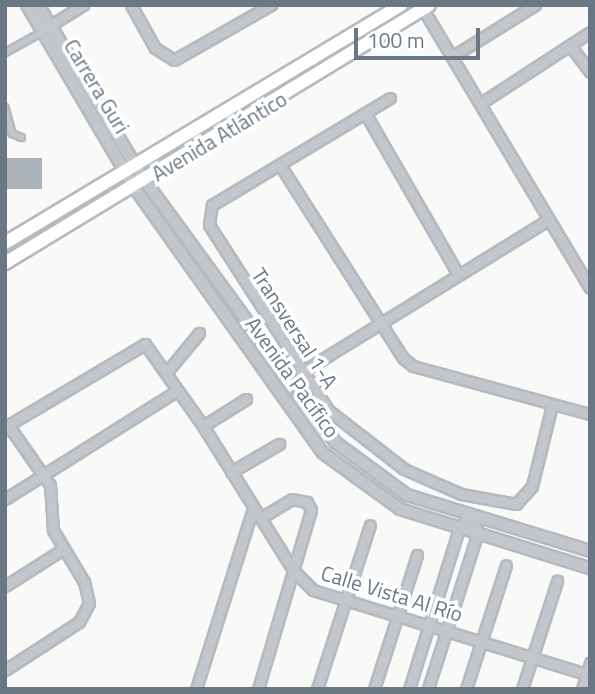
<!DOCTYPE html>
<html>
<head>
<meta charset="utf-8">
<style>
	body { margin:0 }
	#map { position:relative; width:595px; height:694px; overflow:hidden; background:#f9f9f7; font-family:"Titillium Web",sans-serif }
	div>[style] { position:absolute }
	.building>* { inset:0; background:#aab1b7; transform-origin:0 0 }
	.roads { filter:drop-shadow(2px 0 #b5babe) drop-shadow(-2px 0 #b5babe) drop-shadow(0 2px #b5babe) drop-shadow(0 -2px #b5babe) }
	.service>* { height:4.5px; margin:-2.25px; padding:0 2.25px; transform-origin:2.25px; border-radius:2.25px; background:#c3c6ca }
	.minor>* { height:9px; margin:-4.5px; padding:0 4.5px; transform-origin:4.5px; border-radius:4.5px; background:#c3c6ca }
	.tertiary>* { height:10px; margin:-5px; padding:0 5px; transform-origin:5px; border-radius:5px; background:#c3c6ca }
	.secondary>* { height:12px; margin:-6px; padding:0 6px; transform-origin:6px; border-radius:6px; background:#fff }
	span { translate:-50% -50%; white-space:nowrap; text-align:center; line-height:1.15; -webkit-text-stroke:7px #fff; paint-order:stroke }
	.street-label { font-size:21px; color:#6a7885 }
	.frame { position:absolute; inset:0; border:7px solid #6a7885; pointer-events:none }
	.scale { position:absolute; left:354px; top:28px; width:126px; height:32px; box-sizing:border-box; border:4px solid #6a7885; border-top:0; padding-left:9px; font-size:21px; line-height:24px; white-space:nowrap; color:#6a7885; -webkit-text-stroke:5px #fff; paint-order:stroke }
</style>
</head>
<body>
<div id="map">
	<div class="building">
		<i style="left:5px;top:158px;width:37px;height:31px"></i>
	</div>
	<div class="roads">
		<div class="service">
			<i style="left:5px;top:52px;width:41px;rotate:-29.1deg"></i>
			<i style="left:5px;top:107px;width:27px;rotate:75deg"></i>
			<i style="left:12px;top:133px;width:10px;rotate:24deg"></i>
		</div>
		<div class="minor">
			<i style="left:131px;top:5px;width:49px;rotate:60.8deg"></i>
			<i style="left:155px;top:48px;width:22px;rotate:32deg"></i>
			<i style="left:174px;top:60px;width:112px;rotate:-29.6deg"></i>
			<i style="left:423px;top:9px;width:325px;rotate:59.1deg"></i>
			<i style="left:46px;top:28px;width:44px;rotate:-31.9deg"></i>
			<i style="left:572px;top:48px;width:30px;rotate:53deg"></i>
			<i style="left:453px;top:56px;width:97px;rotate:-31.9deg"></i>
			<i style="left:390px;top:98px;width:208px;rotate:149deg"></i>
			<i style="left:212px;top:205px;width:20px;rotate:99deg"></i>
			<i style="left:209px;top:225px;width:220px;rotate:57.2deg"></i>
			<i style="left:328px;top:410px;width:96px;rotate:37.8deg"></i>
			<i style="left:404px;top:469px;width:62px;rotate:23.7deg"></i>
			<i style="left:461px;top:494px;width:56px;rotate:10.3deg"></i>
			<i style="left:516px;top:504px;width:24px;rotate:-48deg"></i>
			<i style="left:532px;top:486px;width:83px;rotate:-76.1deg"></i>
			<i style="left:481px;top:103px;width:130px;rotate:-33.1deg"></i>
			<i style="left:365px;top:113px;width:186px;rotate:60deg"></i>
			<i style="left:280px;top:165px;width:229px;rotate:57.5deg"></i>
			<i style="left:403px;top:358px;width:13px;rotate:39deg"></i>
			<i style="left:413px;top:366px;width:183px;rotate:15.2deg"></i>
			<i style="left:166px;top:373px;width:52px;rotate:-50.5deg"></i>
			<i style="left:300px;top:373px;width:291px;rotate:-31.7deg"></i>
			<i style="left:203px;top:426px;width:51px;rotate:-32.1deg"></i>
			<i style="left:5px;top:427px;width:163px;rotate:-30.7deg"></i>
			<i style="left:145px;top:344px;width:100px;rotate:54.7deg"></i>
			<i style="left:203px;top:426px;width:170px;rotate:58deg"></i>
			<i style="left:293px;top:570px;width:28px;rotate:45deg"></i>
			<i style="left:313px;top:590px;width:290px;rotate:17.1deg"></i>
			<i style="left:231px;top:472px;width:56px;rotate:-30.3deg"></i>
			<i style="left:5px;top:499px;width:204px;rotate:-32.2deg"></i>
			<i style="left:5px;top:586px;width:69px;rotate:-32.5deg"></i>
			<i style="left:5px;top:670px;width:88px;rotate:-33deg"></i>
			<i style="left:79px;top:622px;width:21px;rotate:-62deg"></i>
			<i style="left:89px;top:603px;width:22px;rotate:-103deg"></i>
			<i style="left:84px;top:582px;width:61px;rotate:-120.8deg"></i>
			<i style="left:53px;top:530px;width:45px;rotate:-93.8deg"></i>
			<i style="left:50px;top:485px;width:73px;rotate:-125deg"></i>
			<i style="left:196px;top:689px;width:190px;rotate:-72.5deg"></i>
			<i style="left:258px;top:689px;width:187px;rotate:-73.5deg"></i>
			<i style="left:311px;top:510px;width:9px;rotate:-117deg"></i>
			<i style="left:307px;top:502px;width:15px;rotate:-169deg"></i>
			<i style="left:292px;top:499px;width:37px;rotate:149deg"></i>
			<i style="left:317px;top:689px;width:172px;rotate:-72.1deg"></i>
			<i style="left:374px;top:689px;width:141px;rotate:-72.2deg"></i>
			<i style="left:409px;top:689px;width:169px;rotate:-72.7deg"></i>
			<i style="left:459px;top:528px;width:18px;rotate:-52deg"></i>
			<i style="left:470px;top:514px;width:20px;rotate:66deg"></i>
			<i style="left:478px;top:532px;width:165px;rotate:107.7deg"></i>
			<i style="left:466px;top:689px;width:130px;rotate:-72.1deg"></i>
			<i style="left:522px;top:689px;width:114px;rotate:-72deg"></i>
			<i style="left:582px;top:689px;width:28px;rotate:-73deg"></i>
		</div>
		<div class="tertiary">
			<i style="left:27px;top:5px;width:211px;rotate:59.5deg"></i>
			<i style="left:134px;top:187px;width:326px;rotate:54.6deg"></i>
			<i style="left:323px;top:453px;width:95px;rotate:36deg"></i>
			<i style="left:400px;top:509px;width:199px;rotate:17.3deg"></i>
			<i style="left:38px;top:5px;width:206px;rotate:58.7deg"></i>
			<i style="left:145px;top:181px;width:323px;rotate:53.9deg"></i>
			<i style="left:335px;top:442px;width:89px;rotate:36.4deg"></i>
			<i style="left:407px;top:495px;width:191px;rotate:17deg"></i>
		</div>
		<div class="secondary">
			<i style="left:5px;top:243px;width:462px;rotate:-31deg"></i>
			<i style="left:5px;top:263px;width:496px;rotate:-31.3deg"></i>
		</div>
	</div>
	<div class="street-label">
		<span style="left:97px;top:86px;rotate:59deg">Carrera Guri</span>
		<span style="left:219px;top:136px;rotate:-31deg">Avenida Atlántico</span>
		<span style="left:295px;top:328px;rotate:57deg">Transversal 1-A</span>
		<span style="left:293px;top:377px;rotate:54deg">Avenida Pacífico</span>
		<span style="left:392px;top:593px;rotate:17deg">Calle Vista Al Río</span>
	</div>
	<div class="frame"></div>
	<div class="scale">100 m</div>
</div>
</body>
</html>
